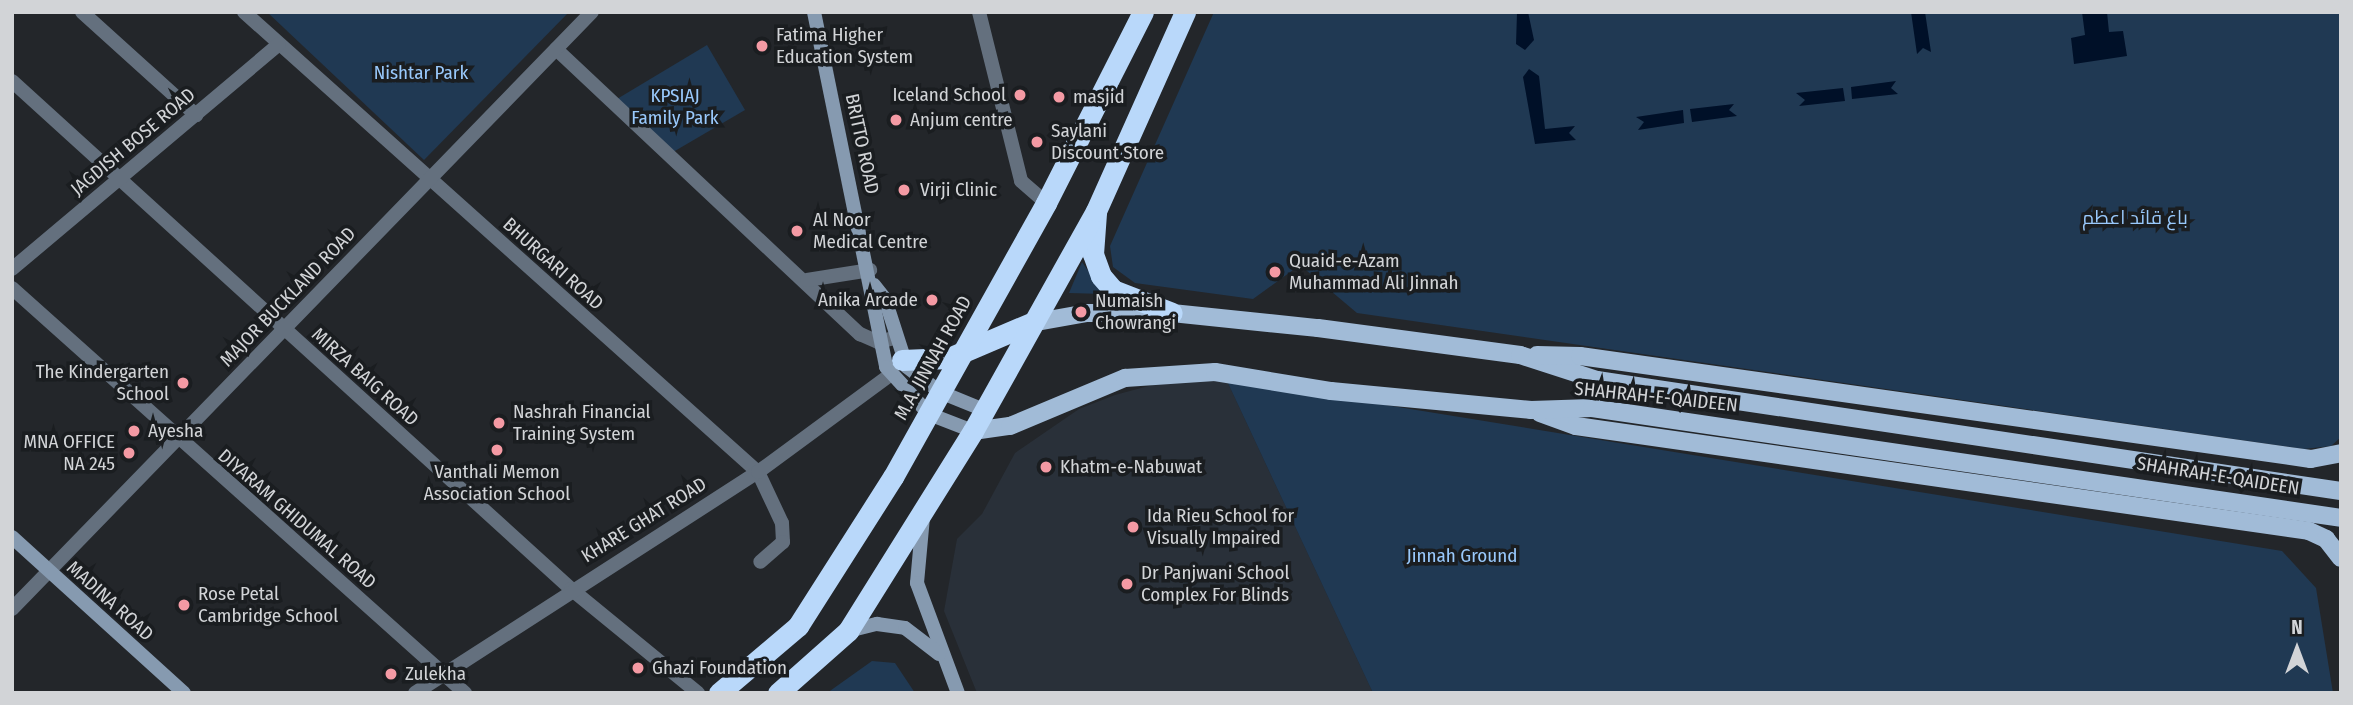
<!DOCTYPE html>
<html>
<head>
<meta charset="utf-8">
<style>
	body { margin:0 }
	#map { position:relative; width:2353px; height:705px; overflow:hidden; background:#23262a; font-family:"Fira Sans Condensed",Cairo,sans-serif }
	div>[style] { position:absolute }
	.built>* { inset:0; background:#293039 }
	.green>* { inset:0; background:#203953 }
	.water>* { inset:0; background:#001028 }
	.street>* { height:14px; margin:-7px; padding:0 7px; transform-origin:7px; border-radius:7px; background:#64707e }
	.secondary>* { height:14px; margin:-7px; padding:0 7px; transform-origin:7px; border-radius:7px; background:#869ab0 }
	.primary>* { height:18px; margin:-9px; padding:0 9px; transform-origin:9px; border-radius:9px; background:#a1bbd7 }
	.highway>* { height:21px; margin:-10.5px; padding:0 10.5px; transform-origin:10.5px; border-radius:10.5px; background:#b9d8fa }
	.dots>* { width:19px; height:19px; translate:-50% -50%; box-sizing:border-box; border:4px solid #1a1d20; border-radius:50% }
	span { translate:-50% -50%; white-space:nowrap; text-align:center; line-height:1.15; -webkit-text-stroke:7px #1a1d20; paint-order:stroke }
	.poi-label { font-size:19px; color:#d2d4d7 }
	.left { translate:0 -50%; text-align:left }
	.right { translate:-100% -50%; text-align:right }
	.park-label { font-size:19px; color:#99c9fc }
	.street-label { font-size:19px; color:#d2d4d7 }
	.frame { position:absolute; inset:0; border:14px solid #d2d4d7; pointer-events:none }
	.north { position:absolute; left:2262px; top:614px; width:70px; height:70px; -webkit-text-stroke:5px #1a1d20; paint-order:stroke; rotate:0deg; font-size:19px; font-weight:700; line-height:28px; text-align:center; color:#d2d4d7 }
	.north::after { content:''; display:block; margin:auto; width:24px; height:32px; background:#d2d4d7; clip-path:polygon(50% 0,100% 100%,50% 72%,0 100%) }
</style>
</head>
<body>
<div id="map">
	<div class="built">
		<i style="clip-path:polygon(1226px 379px,1373px 693px,977px 693px,944px 611px,957px 539px,982px 514px,1015px 453px,1079px 409px,1115px 395px,1171px 380px)"></i>
	</div>
	<div class="green">
		<i style="clip-path:polygon(267px 12px,569px 12px,424px 160px)"></i>
		<i style="clip-path:polygon(1214px 12px,2341px 12px,2341px 437px,2331px 446px,2304px 449px,1357px 313px,1300px 265px,1253px 299px,1135px 283px,1113px 267px,1110px 246px)"></i>
		<i style="clip-path:polygon(707px 45px,745px 110px,668px 155px,612px 102px)"></i>
		<i style="clip-path:polygon(1082px 262px,1104px 294px,1069px 293px)"></i>
		<i style="clip-path:polygon(1226px 379px,2282px 551px,2316px 588px,2333px 693px,1373px 693px)"></i>
		<i style="clip-path:polygon(872px 661px,895px 663px,915px 693px,827px 693px)"></i>
	</div>
	<div class="water">
		<i style="clip-path:polygon(1517px 12px,1528px 12px,1534px 40px,1525px 50px,1516px 44px)"></i>
		<i style="clip-path:polygon(1911px 12px,1925px 12px,1931px 52px,1923px 48px,1917px 54px)"></i>
		<i style="clip-path:polygon(2082px 12px,2107px 12px,2109px 32px,2123px 31px,2127px 56px,2074px 64px,2071px 38px,2085px 35px)"></i>
		<i style="clip-path:polygon(1529px 69px,1539px 76px,1545px 129px,1575px 126px,1569px 133px,1576px 140px,1535px 144px,1523px 77px)"></i>
		<i style="clip-path:polygon(1896px 81px,1891px 88px,1898px 94px,1852px 99px,1851px 87px)"></i>
		<i style="clip-path:polygon(1843px 88px,1845px 101px,1799px 106px,1805px 100px,1796px 93px)"></i>
		<i style="clip-path:polygon(1734px 104px,1729px 110px,1737px 116px,1692px 122px,1690px 109px)"></i>
		<i style="clip-path:polygon(1683px 110px,1684px 123px,1638px 130px,1644px 122px,1636px 117px)"></i>
	</div>
	<div class="street">
		<i style="left:82px;top:12px;width:154px;rotate:42.1deg"></i>
		<i style="left:244px;top:12px;width:690px;rotate:41.83deg"></i>
		<i style="left:758px;top:472px;width:56px;rotate:64.8deg"></i>
		<i style="left:782px;top:523px;width:19px;rotate:87deg"></i>
		<i style="left:783px;top:542px;width:30px;rotate:139deg"></i>
		<i style="left:979px;top:12px;width:174px;rotate:76deg"></i>
		<i style="left:1021px;top:181px;width:33px;rotate:41deg"></i>
		<i style="left:556px;top:49px;width:417px;rotate:43.2deg"></i>
		<i style="left:860px;top:334px;width:20px;rotate:24deg"></i>
		<i style="left:878px;top:342px;width:16px;rotate:-14deg"></i>
		<i style="left:12px;top:81px;width:755px;rotate:42.26deg"></i>
		<i style="left:571px;top:589px;width:164px;rotate:39.3deg"></i>
		<i style="left:12px;top:269px;width:349px;rotate:-40.1deg"></i>
		<i style="left:807px;top:280px;width:64px;rotate:-9deg"></i>
		<i style="left:12px;top:288px;width:608px;rotate:41.8deg"></i>
		<i style="left:12px;top:609px;width:832px;rotate:-45.83deg"></i>
		<i style="left:415px;top:693px;width:408px;rotate:-32.8deg"></i>
		<i style="left:758px;top:472px;width:164px;rotate:-36.3deg"></i>
	</div>
	<div class="secondary">
		<i style="left:814px;top:12px;width:362px;rotate:78.5deg"></i>
		<i style="left:886px;top:367px;width:64px;rotate:47.5deg"></i>
		<i style="left:929px;top:414px;width:47px;rotate:21.1deg"></i>
		<i style="left:874px;top:285px;width:18px;rotate:52deg"></i>
		<i style="left:885px;top:299px;width:71px;rotate:72.1deg"></i>
		<i style="left:907px;top:367px;width:41px;rotate:37.1deg"></i>
		<i style="left:940px;top:392px;width:48px;rotate:22.2deg"></i>
		<i style="left:923px;top:517px;width:66px;rotate:95.2deg"></i>
		<i style="left:917px;top:583px;width:117px;rotate:69.6deg"></i>
		<i style="left:12px;top:537px;width:232px;rotate:42.2deg"></i>
		<i style="left:848px;top:631px;width:30px;rotate:-14deg"></i>
		<i style="left:877px;top:624px;width:28px;rotate:8deg"></i>
		<i style="left:905px;top:628px;width:43px;rotate:37.4deg"></i>
	</div>
	<div class="primary">
		<i style="left:1031px;top:323px;width:57px;rotate:-10.1deg"></i>
		<i style="left:1087px;top:313px;width:85px"></i>
		<i style="left:1172px;top:313px;width:147px;rotate:5.9deg"></i>
		<i style="left:1318px;top:328px;width:204px;rotate:7.6deg"></i>
		<i style="left:1520px;top:355px;width:81px;rotate:18deg"></i>
		<i style="left:1597px;top:380px;width:752px;rotate:8.49deg"></i>
		<i style="left:1537px;top:355px;width:43px;rotate:1.3deg"></i>
		<i style="left:1580px;top:356px;width:738px;rotate:8.02deg"></i>
		<i style="left:2311px;top:459px;width:31px;rotate:-11deg"></i>
		<i style="left:1540px;top:413px;width:38px;rotate:20deg"></i>
		<i style="left:1576px;top:426px;width:740px;rotate:8.15deg"></i>
		<i style="left:2309px;top:531px;width:19px;rotate:25deg"></i>
		<i style="left:2326px;top:539px;width:24px;rotate:52deg"></i>
		<i style="left:973px;top:431px;width:37px;rotate:-8deg"></i>
		<i style="left:1010px;top:426px;width:125px;rotate:-22.7deg"></i>
		<i style="left:1125px;top:378px;width:90px;rotate:-3.8deg"></i>
		<i style="left:1215px;top:372px;width:118px;rotate:9.3deg"></i>
		<i style="left:1331px;top:391px;width:201px;rotate:5.4deg"></i>
		<i style="left:1531px;top:410px;width:61px;rotate:-1.9deg"></i>
		<i style="left:1592px;top:408px;width:757px;rotate:8.35deg"></i>
	</div>
	<div class="highway">
		<i style="left:1096px;top:213px;width:41px;rotate:94.2deg"></i>
		<i style="left:1093px;top:254px;width:23px;rotate:70deg"></i>
		<i style="left:1101px;top:276px;width:18px;rotate:49deg"></i>
		<i style="left:1113px;top:290px;width:63px;rotate:21.3deg"></i>
		<i style="left:902px;top:360px;width:47px;rotate:-2.4deg"></i>
		<i style="left:949px;top:358px;width:89px;rotate:-23.1deg"></i>
		<i style="left:719px;top:693px;width:104px;rotate:-40.3deg"></i>
		<i style="left:798px;top:626px;width:177px;rotate:-57.5deg"></i>
		<i style="left:893px;top:477px;width:314px;rotate:-60.8deg"></i>
		<i style="left:1046px;top:203px;width:214px;rotate:-63.1deg"></i>
		<i style="left:778px;top:693px;width:94px;rotate:-41.5deg"></i>
		<i style="left:848px;top:631px;width:236px;rotate:-58deg"></i>
		<i style="left:973px;top:431px;width:252px;rotate:-60.8deg"></i>
		<i style="left:1096px;top:211px;width:218px;rotate:-65.9deg"></i>
	</div>
	<div class="dots">
		<i style="left:762px;top:46px;background:#f49aa4"></i>
		<i style="left:1020px;top:95px;background:#f49aa4"></i>
		<i style="left:1059px;top:97px;background:#f49aa4"></i>
		<i style="left:896px;top:120px;background:#f49aa4"></i>
		<i style="left:1037px;top:142px;background:#f49aa4"></i>
		<i style="left:904px;top:190px;background:#f49aa4"></i>
		<i style="left:797px;top:231px;background:#f49aa4"></i>
		<i style="left:1275px;top:272px;background:#f49aa4"></i>
		<i style="left:932px;top:300px;background:#f49aa4"></i>
		<i style="left:1081px;top:312px;background:#f49aa4"></i>
		<i style="left:183px;top:383px;background:#f49aa4"></i>
		<i style="left:499px;top:423px;background:#f49aa4"></i>
		<i style="left:134px;top:431px;background:#f49aa4"></i>
		<i style="left:497px;top:450px;background:#f49aa4"></i>
		<i style="left:129px;top:453px;background:#f49aa4"></i>
		<i style="left:1046px;top:467px;background:#f49aa4"></i>
		<i style="left:1133px;top:527px;background:#f49aa4"></i>
		<i style="left:1127px;top:584px;background:#f49aa4"></i>
		<i style="left:184px;top:605px;background:#f49aa4"></i>
		<i style="left:638px;top:668px;background:#f49aa4"></i>
		<i style="left:391px;top:674px;background:#f49aa4"></i>
	</div>
	<div class="poi-label">
		<span class="left" style="left:776px;top:46px">Fatima Higher<br>Education System</span>
		<span class="right" style="left:1006px;top:95px">Iceland School</span>
		<span class="left" style="left:1073px;top:97px">masjid</span>
		<span class="left" style="left:910px;top:120px">Anjum centre</span>
		<span class="left" style="left:1051px;top:142px">Saylani<br>Discount Store</span>
		<span class="left" style="left:920px;top:190px">Virji Clinic</span>
		<span class="left" style="left:813px;top:231px">Al Noor<br>Medical Centre</span>
		<span class="left" style="left:1289px;top:272px">Quaid-e-Azam<br>Muhammad Ali Jinnah</span>
		<span class="right" style="left:918px;top:300px">Anika Arcade</span>
		<span class="left" style="left:1095px;top:312px">Numaish<br>Chowrangi</span>
		<span class="right" style="left:169px;top:383px">The Kindergarten<br>School</span>
		<span class="left" style="left:513px;top:423px">Nashrah Financial<br>Training System</span>
		<span class="left" style="left:148px;top:431px">Ayesha</span>
		<span class="right" style="left:115px;top:453px">MNA OFFICE<br>NA 245</span>
		<span class="left" style="left:1060px;top:467px">Khatm-e-Nabuwat</span>
		<span style="left:497px;top:483px">Vanthali Memon<br>Association School</span>
		<span class="left" style="left:1147px;top:527px">Ida Rieu School for<br>Visually Impaired</span>
		<span class="left" style="left:1141px;top:584px">Dr Panjwani School<br>Complex For Blinds</span>
		<span class="left" style="left:198px;top:605px">Rose Petal<br>Cambridge School</span>
		<span class="left" style="left:652px;top:668px">Ghazi Foundation</span>
		<span class="left" style="left:405px;top:674px">Zulekha</span>
	</div>
	<div class="park-label">
		<span style="left:421px;top:73px">Nishtar Park</span>
		<span style="left:675px;top:107px">KPSIAJ<br>Family Park</span>
		<span style="left:2135px;top:218px">باغ قائد اعظم</span>
		<span style="left:1462px;top:556px">Jinnah Ground</span>
	</div>
	<div class="street-label">
		<span style="left:133px;top:142px;rotate:-40deg">JAGDISH BOSE ROAD</span>
		<span style="left:862px;top:144px;rotate:78deg">BRITTO ROAD</span>
		<span style="left:553px;top:264px;rotate:42deg">BHURGARI ROAD</span>
		<span style="left:288px;top:297px;rotate:-46deg">MAJOR BUCKLAND ROAD</span>
		<span style="left:933px;top:358px;rotate:-61deg">M.A. JINNAH ROAD</span>
		<span style="left:365px;top:377px;rotate:42deg">MIRZA BAIG ROAD</span>
		<span style="left:1656px;top:397px;rotate:6deg">SHAHRAH-E-QAIDEEN</span>
		<span style="left:2218px;top:476px;rotate:9deg">SHAHRAH-E-QAIDEEN</span>
		<span style="left:297px;top:519px;rotate:41deg">DIYARAM GHIDUMAL ROAD</span>
		<span style="left:644px;top:520px;rotate:-32deg">KHARE GHAT ROAD</span>
		<span style="left:110px;top:601px;rotate:42deg">MADINA ROAD</span>
	</div>
	<div class="frame"></div>
	<div class="north">N</div>
</div>
</body>
</html>
